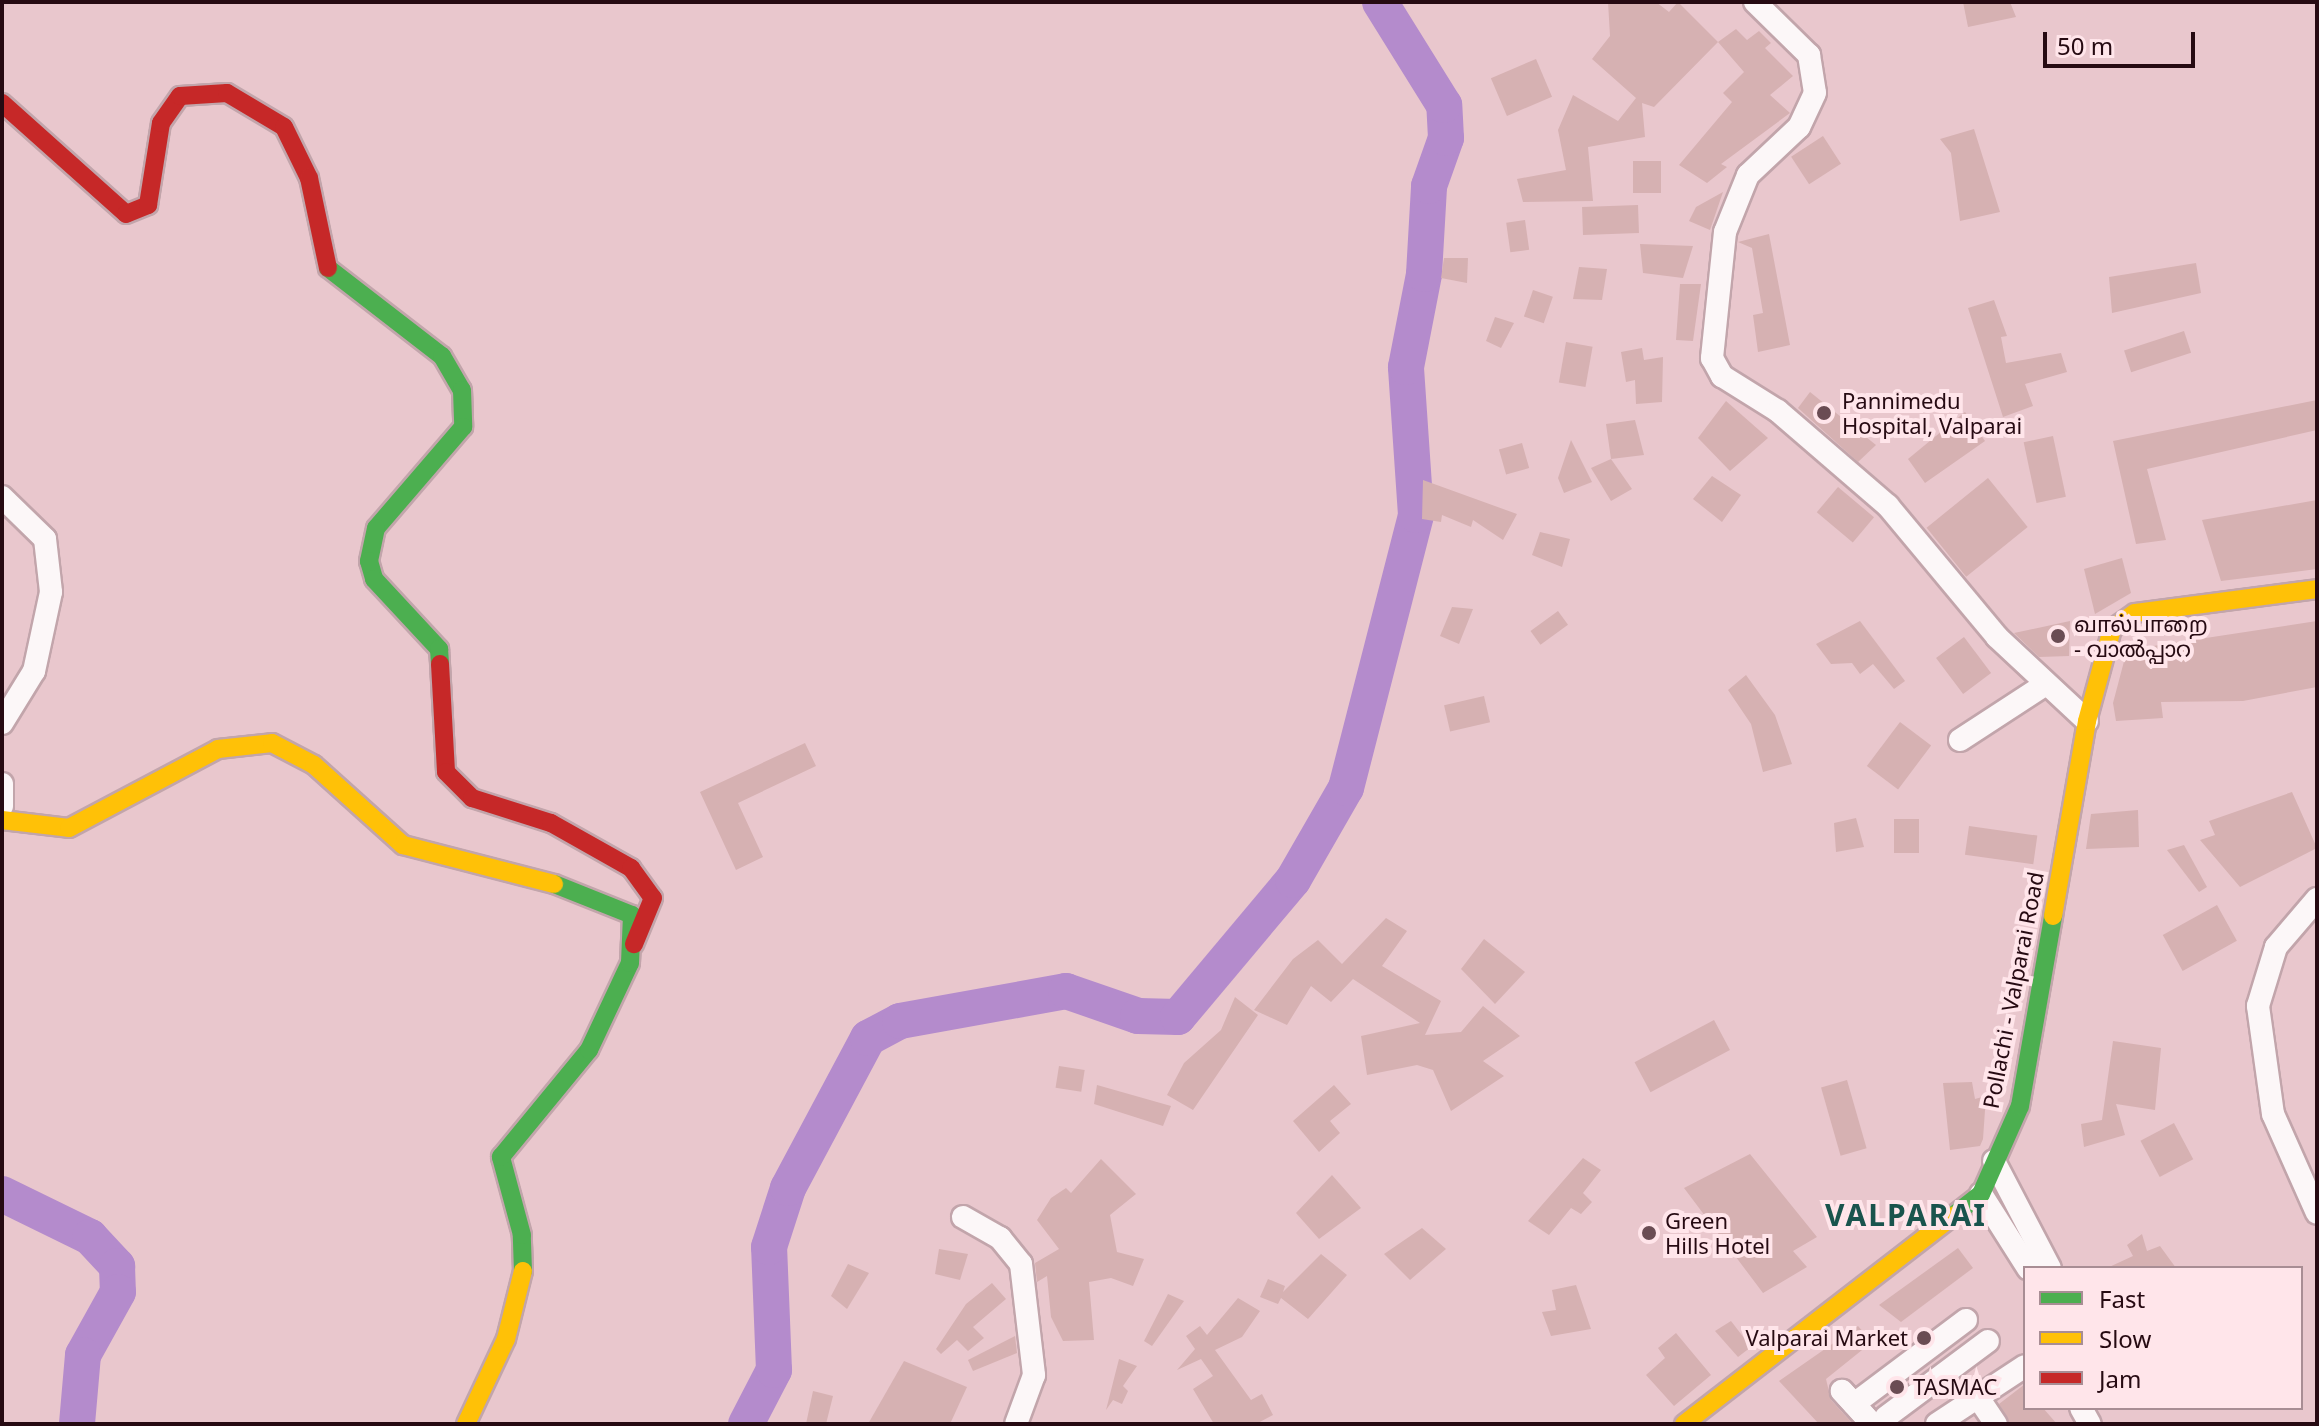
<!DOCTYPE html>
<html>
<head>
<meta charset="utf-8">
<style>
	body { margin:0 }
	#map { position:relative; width:2319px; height:1426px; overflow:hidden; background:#e9c7cd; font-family:"Noto Sans","Noto Sans Malayalam","Noto Sans Tamil",sans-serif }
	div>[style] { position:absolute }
	.river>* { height:36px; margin:-18px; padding:0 18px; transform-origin:18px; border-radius:18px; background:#b48bcc }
	.building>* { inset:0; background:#d6b1b2; transform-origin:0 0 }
	.roads { filter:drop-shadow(2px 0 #c2a5ab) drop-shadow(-2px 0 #c2a5ab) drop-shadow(0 2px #c2a5ab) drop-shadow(0 -2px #c2a5ab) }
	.street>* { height:22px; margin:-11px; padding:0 11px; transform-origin:11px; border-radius:11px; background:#fcf7f8 }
	.fast>* { height:18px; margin:-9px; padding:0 9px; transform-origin:9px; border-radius:9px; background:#4caf50 }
	.slow>* { height:18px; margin:-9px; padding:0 9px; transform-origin:9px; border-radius:9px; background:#ffc107 }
	.jam>* { height:18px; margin:-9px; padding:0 9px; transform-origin:9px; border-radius:9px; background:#c62828 }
	.dots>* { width:22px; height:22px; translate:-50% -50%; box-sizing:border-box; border:4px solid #ffe5ea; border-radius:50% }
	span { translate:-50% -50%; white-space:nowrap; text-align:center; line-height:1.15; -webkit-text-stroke:8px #ffe5ea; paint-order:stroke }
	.poi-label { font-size:22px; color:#260a12 }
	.left { translate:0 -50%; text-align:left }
	.right { translate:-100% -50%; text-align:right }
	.street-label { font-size:22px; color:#260a12 }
	.district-label { font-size:30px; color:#1a544d; font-weight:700; letter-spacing:2px }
	.frame { position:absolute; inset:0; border:4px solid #260a12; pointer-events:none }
	.legend { position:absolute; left:2023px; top:1266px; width:280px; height:144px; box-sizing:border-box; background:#ffe5ea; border:2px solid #a88d94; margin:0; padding:10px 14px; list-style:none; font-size:24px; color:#260a12 }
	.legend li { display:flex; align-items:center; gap:16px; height:40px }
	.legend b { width:40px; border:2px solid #a88d94 }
	.scale { position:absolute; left:2043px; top:32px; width:152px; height:36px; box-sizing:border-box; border:4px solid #260a12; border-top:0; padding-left:10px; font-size:24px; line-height:28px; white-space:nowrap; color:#260a12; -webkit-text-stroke:6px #ffe5ea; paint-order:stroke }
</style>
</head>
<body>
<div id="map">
	<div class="river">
		<i style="left:2px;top:1194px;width:98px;rotate:26deg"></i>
		<i style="left:90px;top:1237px;width:40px;rotate:47deg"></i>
		<i style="left:117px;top:1266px;width:26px;rotate:88deg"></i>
		<i style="left:118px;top:1292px;width:72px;rotate:119.1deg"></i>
		<i style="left:83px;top:1355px;width:69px;rotate:95deg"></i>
		<i style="left:746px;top:1424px;width:61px;rotate:-62.6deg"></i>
		<i style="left:774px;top:1370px;width:123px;rotate:-92.3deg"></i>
		<i style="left:769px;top:1247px;width:62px;rotate:-72.1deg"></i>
		<i style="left:788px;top:1188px;width:170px;rotate:-61.9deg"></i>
		<i style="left:868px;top:1038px;width:36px;rotate:-28deg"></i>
		<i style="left:900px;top:1021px;width:169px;rotate:-10.2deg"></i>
		<i style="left:1066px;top:991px;width:76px;rotate:19.1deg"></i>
		<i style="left:1138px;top:1016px;width:40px;rotate:1.4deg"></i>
		<i style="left:1178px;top:1017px;width:179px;rotate:-50deg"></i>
		<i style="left:1293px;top:880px;width:106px;rotate:-60.1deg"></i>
		<i style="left:1346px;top:788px;width:282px;rotate:-75.6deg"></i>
		<i style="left:1416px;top:515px;width:148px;rotate:-93.9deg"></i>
		<i style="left:1406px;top:367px;width:95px;rotate:-79deg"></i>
		<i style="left:1424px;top:274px;width:88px;rotate:-86.7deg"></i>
		<i style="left:1429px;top:186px;width:51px;rotate:-70.5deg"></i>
		<i style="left:1446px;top:138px;width:33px;rotate:-93deg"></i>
		<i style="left:1444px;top:105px;width:121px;rotate:-121.9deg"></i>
	</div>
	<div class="building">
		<i style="clip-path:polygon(1608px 2px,1656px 2px,1669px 12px,1678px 2px,1718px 42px,1654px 107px,1642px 103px,1645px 137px,1588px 147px,1593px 201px,1523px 202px,1517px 179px,1566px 170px,1558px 130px,1573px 95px,1618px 121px,1636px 98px,1592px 59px,1610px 36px)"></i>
		<i style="clip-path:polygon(1963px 2px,2010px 2px,2016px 17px,1968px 27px)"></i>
		<i style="clip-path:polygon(1736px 29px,1747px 40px,1759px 31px,1771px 43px,1765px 48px,1793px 76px,1770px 95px,1790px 113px,1721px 164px,1727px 167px,1707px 183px,1679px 165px,1732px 102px,1723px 93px,1744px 72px,1718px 42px)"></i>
		<i style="left:1536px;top:59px;width:41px;height:49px;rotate:67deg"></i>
		<i style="clip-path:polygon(1974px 129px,2000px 212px,1960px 221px,1951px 153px,1940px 139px)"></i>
		<i style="left:1823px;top:136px;width:33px;height:38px;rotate:57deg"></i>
		<i style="left:1661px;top:161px;width:32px;height:28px;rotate:90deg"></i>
		<i style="clip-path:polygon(1723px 192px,1710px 230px,1689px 221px,1696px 207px)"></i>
		<i style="left:1638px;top:205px;width:28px;height:56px;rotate:88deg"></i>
		<i style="left:1525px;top:220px;width:30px;height:19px;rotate:82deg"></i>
		<i style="clip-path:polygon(1769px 234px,1790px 345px,1758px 352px,1753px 315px,1763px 313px,1752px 248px,1738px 242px)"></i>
		<i style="clip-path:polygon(1640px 244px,1693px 246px,1683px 278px,1643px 273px)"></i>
		<i style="clip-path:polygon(1444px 258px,1468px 258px,1467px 283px,1441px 278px)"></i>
		<i style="clip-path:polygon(2196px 263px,2201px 293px,2112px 313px,2109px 277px)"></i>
		<i style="clip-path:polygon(1579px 267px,1607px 269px,1602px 300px,1573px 299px)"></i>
		<i style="clip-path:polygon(1680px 284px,1701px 284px,1693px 341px,1676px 340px)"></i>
		<i style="left:1533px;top:290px;width:21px;height:28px;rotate:19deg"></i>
		<i style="clip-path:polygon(1994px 300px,2007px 336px,2001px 337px,2006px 363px,2061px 353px,2067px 372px,2025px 384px,2033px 406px,2003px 417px,1968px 308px)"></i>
		<i style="clip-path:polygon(1495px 317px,1514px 323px,1501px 348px,1486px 341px)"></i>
		<i style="left:2184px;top:331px;width:23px;height:63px;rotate:72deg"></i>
		<i style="left:1566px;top:342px;width:27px;height:41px;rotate:10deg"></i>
		<i style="clip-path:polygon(1642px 348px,1644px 360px,1663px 357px,1662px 402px,1636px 404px,1635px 380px,1626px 382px,1621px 352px)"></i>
		<i style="clip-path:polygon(1810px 392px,1876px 445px,1858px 462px,1798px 408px)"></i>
		<i style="clip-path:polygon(2317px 400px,2317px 430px,2147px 469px,2166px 540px,2136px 544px,2113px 441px)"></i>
		<i style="clip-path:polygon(1726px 401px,1768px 438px,1730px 471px,1698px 438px)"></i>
		<i style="clip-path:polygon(1965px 412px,1985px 441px,1925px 483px,1908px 459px)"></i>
		<i style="clip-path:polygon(1635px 420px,1644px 455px,1611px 459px,1606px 424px)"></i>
		<i style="left:2053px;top:436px;width:62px;height:30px;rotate:78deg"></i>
		<i style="clip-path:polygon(1571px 440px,1592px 482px,1564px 493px,1558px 478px)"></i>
		<i style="left:1522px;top:443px;width:26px;height:24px;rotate:74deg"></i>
		<i style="clip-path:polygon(1611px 459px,1632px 489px,1611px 501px,1591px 468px)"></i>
		<i style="clip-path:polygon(1712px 476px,1741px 495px,1722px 522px,1693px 499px)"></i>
		<i style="left:1988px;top:478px;width:63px;height:79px;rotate:51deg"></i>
		<i style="clip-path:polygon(1423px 480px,1517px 514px,1503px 540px,1473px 520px,1471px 527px,1442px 515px,1441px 522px,1422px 519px)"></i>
		<i style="left:1838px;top:487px;width:47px;height:33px;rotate:40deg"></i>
		<i style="clip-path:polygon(2317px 500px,2317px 569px,2221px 581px,2202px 520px)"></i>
		<i style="clip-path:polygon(1540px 532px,1570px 539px,1562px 567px,1532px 555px)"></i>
		<i style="clip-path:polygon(2122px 558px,2131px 593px,2095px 614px,2084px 569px)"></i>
		<i style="clip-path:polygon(1452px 607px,1473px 609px,1459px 644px,1440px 636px)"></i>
		<i style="left:1558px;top:611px;width:17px;height:34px;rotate:54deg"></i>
		<i style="clip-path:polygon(1860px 621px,1905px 681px,1894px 689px,1873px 664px,1860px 674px,1852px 663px,1831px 664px,1816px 644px)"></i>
		<i style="clip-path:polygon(2070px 621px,2069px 656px,2039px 657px,2014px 633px)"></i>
		<i style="clip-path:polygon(2317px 621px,2317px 687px,2243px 701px,2161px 702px,2163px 718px,2116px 721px,2113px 703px,2127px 650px)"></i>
		<i style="left:1964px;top:637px;width:45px;height:35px;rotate:53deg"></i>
		<i style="clip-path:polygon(1746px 675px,1775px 715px,1792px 764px,1763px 772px,1751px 724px,1728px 690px)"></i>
		<i style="left:1484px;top:696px;width:27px;height:41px;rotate:77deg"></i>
		<i style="left:1900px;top:722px;width:39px;height:55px;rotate:37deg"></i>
		<i style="clip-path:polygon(805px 743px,816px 766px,738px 803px,763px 857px,736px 870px,700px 792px)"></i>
		<i style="clip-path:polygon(2292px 792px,2317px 848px,2240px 887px,2200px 840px,2215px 835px,2209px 821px)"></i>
		<i style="clip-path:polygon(2138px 810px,2139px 847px,2086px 849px,2091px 814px)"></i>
		<i style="clip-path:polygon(1856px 818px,1864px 847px,1836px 852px,1834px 823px)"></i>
		<i style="left:1894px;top:819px;width:25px;height:34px"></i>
		<i style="left:1969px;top:826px;width:69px;height:29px;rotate:8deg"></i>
		<i style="clip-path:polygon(2184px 845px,2207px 887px,2199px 892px,2167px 850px)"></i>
		<i style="left:2217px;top:905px;width:41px;height:62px;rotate:61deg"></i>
		<i style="clip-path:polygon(1386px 918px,1407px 931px,1382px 966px,1441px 1001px,1425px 1035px,1461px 1032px,1483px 1006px,1520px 1036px,1483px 1061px,1504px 1076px,1451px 1111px,1433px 1070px,1417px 1065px,1367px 1075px,1361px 1036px,1420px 1023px,1353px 979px,1331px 1002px,1311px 986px,1287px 1025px,1254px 1010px,1293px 959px,1318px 940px,1342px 964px)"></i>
		<i style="clip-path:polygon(1484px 939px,1525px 972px,1495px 1004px,1461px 969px)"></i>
		<i style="clip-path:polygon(1235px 997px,1258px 1015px,1193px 1110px,1167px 1095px,1184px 1063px,1221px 1030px)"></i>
		<i style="left:1714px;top:1020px;width:34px;height:90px;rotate:62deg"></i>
		<i style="clip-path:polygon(2113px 1041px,2161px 1048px,2155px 1110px,2116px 1104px,2125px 1135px,2084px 1147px,2081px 1124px,2102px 1120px)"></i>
		<i style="left:1059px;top:1066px;width:26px;height:22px;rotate:9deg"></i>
		<i style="left:1847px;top:1080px;width:71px;height:27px;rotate:74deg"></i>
		<i style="clip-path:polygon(1972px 1082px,1975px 1099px,1986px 1096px,1983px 1139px,1980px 1146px,1950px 1150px,1943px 1083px)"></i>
		<i style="clip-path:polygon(1097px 1085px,1171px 1106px,1163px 1126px,1094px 1104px)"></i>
		<i style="clip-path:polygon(1334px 1085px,1351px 1104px,1330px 1121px,1340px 1133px,1319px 1152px,1293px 1121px)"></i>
		<i style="left:2174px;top:1123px;width:41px;height:38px;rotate:62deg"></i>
		<i style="clip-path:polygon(1750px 1154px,1817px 1237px,1793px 1251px,1807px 1267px,1763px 1293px,1684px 1188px)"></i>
		<i style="clip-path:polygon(1583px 1158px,1601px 1170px,1583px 1193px,1592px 1202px,1581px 1214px,1571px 1208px,1549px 1235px,1528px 1221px)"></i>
		<i style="clip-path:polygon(1101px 1159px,1136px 1194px,1110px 1215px,1117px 1252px,1144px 1259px,1133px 1286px,1111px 1278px,1089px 1282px,1094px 1340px,1063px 1341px,1051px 1317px,1047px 1276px,1037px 1282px,1035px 1263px,1059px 1249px,1037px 1220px,1051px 1198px,1066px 1188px,1071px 1193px)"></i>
		<i style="clip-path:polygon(1332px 1175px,1361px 1208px,1319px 1239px,1296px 1213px)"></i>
		<i style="clip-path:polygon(1422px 1228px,1446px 1249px,1410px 1280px,1384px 1254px)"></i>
		<i style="clip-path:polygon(2142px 1234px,2147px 1251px,2160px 1246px,2176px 1268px,2107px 1268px,2133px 1256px,2127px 1245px)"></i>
		<i style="clip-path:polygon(1958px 1248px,1973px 1268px,1901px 1322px,1879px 1305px)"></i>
		<i style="clip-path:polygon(939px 1249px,968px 1254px,960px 1280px,935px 1274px)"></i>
		<i style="clip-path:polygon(1321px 1254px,1347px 1275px,1308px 1319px,1281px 1298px,1278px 1304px,1260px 1297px,1268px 1279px,1285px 1286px,1283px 1292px)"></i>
		<i style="clip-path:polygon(848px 1264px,869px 1273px,847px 1309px,831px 1296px)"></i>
		<i style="clip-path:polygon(992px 1283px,1006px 1299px,973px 1327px,984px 1338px,968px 1351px,957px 1340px,941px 1354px,936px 1349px,966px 1304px)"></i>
		<i style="clip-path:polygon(1576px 1285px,1591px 1329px,1551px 1336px,1542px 1312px,1556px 1310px,1552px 1290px)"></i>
		<i style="clip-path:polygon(1168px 1294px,1184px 1301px,1152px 1346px,1144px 1341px)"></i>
		<i style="clip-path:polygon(1238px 1298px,1260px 1311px,1242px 1337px,1215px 1350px,1251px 1400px,1262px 1394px,1273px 1415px,1256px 1424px,1214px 1424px,1193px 1389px,1213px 1376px,1201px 1359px,1177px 1370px,1195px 1349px,1186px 1336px,1200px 1326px,1207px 1335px)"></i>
		<i style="clip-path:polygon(1731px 1321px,1751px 1347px,1738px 1357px,1715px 1331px)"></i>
		<i style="clip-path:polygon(1858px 1326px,1872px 1342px,1826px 1379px,1831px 1400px,1853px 1424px,1819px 1424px,1779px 1381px)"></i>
		<i style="clip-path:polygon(1676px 1333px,1711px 1375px,1674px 1406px,1646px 1375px,1665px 1358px,1658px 1348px)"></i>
		<i style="clip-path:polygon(1015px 1336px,1017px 1353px,973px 1371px,968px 1360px)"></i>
		<i style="clip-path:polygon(1119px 1359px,1137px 1366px,1123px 1386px,1128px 1391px,1122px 1404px,1113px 1400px,1106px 1410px)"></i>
		<i style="clip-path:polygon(904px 1361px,967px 1387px,950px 1424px,868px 1424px)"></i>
		<i style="clip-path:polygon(2025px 1384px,2025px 1408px,2043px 1408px,2057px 1424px,2010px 1424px,1999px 1404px)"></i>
		<i style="clip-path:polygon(813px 1391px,833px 1396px,826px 1424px,806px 1424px)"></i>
	</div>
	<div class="roads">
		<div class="street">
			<i style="left:1755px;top:2px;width:76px;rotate:44.5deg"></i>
			<i style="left:1809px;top:55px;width:38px;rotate:81deg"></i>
			<i style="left:1815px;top:93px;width:38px;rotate:115deg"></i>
			<i style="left:1799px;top:127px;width:70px;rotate:136.7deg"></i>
			<i style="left:1748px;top:175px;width:61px;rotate:112deg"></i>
			<i style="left:1725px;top:232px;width:127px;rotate:95.9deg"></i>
			<i style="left:1712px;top:358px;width:21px;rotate:61deg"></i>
			<i style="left:1722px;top:376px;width:66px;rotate:32deg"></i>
			<i style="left:1778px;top:411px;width:145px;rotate:40.8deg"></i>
			<i style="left:1888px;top:506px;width:170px;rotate:50.2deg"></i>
			<i style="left:1997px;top:637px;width:123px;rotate:43deg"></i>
			<i style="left:2px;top:497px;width:60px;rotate:44.3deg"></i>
			<i style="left:45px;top:539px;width:53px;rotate:83.5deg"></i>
			<i style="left:51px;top:592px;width:81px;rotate:102.1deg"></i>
			<i style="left:34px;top:671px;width:61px;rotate:121.6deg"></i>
			<i style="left:1960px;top:740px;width:103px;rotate:-33.1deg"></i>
			<i style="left:2px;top:784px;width:22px;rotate:90deg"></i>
			<i style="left:2317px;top:899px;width:63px;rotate:130.5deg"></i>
			<i style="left:2276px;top:947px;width:62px;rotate:107deg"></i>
			<i style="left:2258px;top:1006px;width:109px;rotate:82.1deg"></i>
			<i style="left:2273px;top:1114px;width:108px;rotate:66deg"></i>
			<i style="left:1994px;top:1161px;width:121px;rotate:62.4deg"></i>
			<i style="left:1981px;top:1194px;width:88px;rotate:57.6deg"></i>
			<i style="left:963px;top:1217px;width:43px;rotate:29.6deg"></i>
			<i style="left:1000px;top:1238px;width:33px;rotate:51deg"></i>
			<i style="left:1021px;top:1264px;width:112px;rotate:83.3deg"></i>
			<i style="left:1034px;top:1375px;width:52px;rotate:110.2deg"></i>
			<i style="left:1842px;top:1391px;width:45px;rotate:47.7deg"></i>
			<i style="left:1872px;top:1424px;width:27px;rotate:-132deg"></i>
			<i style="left:1854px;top:1404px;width:18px;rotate:-133deg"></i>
			<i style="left:1979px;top:1399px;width:30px;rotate:56deg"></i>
			<i style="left:1854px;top:1404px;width:140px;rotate:-36.9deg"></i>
			<i style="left:2081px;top:1408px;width:18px;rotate:61deg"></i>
			<i style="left:1886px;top:1417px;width:127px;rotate:-36.7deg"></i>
			<i style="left:1937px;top:1424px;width:105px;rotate:-33.4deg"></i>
		</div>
		<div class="fast">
			<i style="left:328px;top:268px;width:144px;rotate:37.7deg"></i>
			<i style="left:442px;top:356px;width:39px;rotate:60deg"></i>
			<i style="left:462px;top:390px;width:37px;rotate:88deg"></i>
			<i style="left:463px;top:427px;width:133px;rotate:130.7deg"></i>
			<i style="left:376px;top:528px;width:34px;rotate:102deg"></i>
			<i style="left:369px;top:561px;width:19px;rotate:74deg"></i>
			<i style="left:374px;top:579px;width:96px;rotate:47.1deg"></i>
			<i style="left:439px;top:649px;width:15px;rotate:86deg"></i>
			<i style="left:1954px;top:1215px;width:34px;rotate:-38deg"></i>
			<i style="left:1981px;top:1194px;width:96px;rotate:-66.1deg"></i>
			<i style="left:2020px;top:1106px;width:193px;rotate:-80.1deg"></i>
			<i style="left:523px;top:1271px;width:36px;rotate:-92deg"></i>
			<i style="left:522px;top:1235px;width:81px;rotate:-105.1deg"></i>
			<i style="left:501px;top:1157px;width:139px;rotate:-50.6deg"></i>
			<i style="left:589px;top:1050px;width:96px;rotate:-64.8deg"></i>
			<i style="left:630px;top:963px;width:48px;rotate:-87.6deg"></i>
			<i style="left:632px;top:915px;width:84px;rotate:-158.3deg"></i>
		</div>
		<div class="slow">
			<i style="left:2px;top:820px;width:67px;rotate:6.8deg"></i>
			<i style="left:69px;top:828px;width:169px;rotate:-27.9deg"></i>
			<i style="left:218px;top:749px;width:54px;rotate:-6.3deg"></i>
			<i style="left:272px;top:743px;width:47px;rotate:27.6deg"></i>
			<i style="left:314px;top:765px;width:120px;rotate:42deg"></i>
			<i style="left:403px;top:845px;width:156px;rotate:14.5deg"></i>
			<i style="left:2053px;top:916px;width:198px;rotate:-80.1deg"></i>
			<i style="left:2087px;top:721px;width:95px;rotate:-74.8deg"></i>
			<i style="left:2112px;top:629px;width:28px;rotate:-35deg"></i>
			<i style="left:2135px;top:613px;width:184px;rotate:-7.5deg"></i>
			<i style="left:466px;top:1424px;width:94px;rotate:-64.8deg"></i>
			<i style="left:506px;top:1339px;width:70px;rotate:-76deg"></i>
			<i style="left:1684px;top:1424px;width:341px;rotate:-37.7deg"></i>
		</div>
		<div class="jam">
			<i style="left:2px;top:103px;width:166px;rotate:41.8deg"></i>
			<i style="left:126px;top:214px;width:24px;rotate:-22deg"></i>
			<i style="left:148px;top:205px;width:83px;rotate:-81deg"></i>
			<i style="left:161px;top:123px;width:33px;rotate:-55deg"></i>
			<i style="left:180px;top:96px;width:47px;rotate:-3.7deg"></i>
			<i style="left:227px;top:93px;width:66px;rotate:30.8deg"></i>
			<i style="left:284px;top:127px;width:57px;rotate:63.9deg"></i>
			<i style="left:309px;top:178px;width:92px;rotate:78.1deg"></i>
			<i style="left:440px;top:664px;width:108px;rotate:86.8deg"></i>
			<i style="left:446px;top:772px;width:37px;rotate:45deg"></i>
			<i style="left:472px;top:798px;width:83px;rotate:17.6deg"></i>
			<i style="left:551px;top:823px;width:92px;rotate:29.4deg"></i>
			<i style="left:631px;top:868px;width:37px;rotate:54deg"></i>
			<i style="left:653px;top:898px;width:50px;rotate:112.4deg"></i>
		</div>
	</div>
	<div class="dots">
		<i style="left:1824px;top:413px;background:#6a4c53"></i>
		<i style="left:2058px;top:636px;background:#6a4c53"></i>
		<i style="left:1649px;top:1233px;background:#6a4c53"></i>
		<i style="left:1924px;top:1338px;background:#6a4c53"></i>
		<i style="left:1897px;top:1387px;background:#6a4c53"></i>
	</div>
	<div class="poi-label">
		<span class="left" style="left:1842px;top:413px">Pannimedu<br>Hospital, Valparai</span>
		<span class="left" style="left:2074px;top:636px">வால்பாறை<br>- വാൽപ്പാറ</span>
		<span class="left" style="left:1665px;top:1233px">Green<br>Hills Hotel</span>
		<span class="right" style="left:1908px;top:1338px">Valparai Market</span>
		<span class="left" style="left:1913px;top:1387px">TASMAC</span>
	</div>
	<div class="street-label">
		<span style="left:2013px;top:990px;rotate:-79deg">Pollachi - Valparai Road</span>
	</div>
	<div class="district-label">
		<span style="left:1906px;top:1215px">VALPARAI</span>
	</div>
	<div class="frame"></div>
	<ul class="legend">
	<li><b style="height:10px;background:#4caf50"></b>Fast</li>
	<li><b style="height:10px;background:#ffc107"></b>Slow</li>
	<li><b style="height:10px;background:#c62828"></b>Jam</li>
	</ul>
	<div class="scale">50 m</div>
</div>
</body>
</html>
